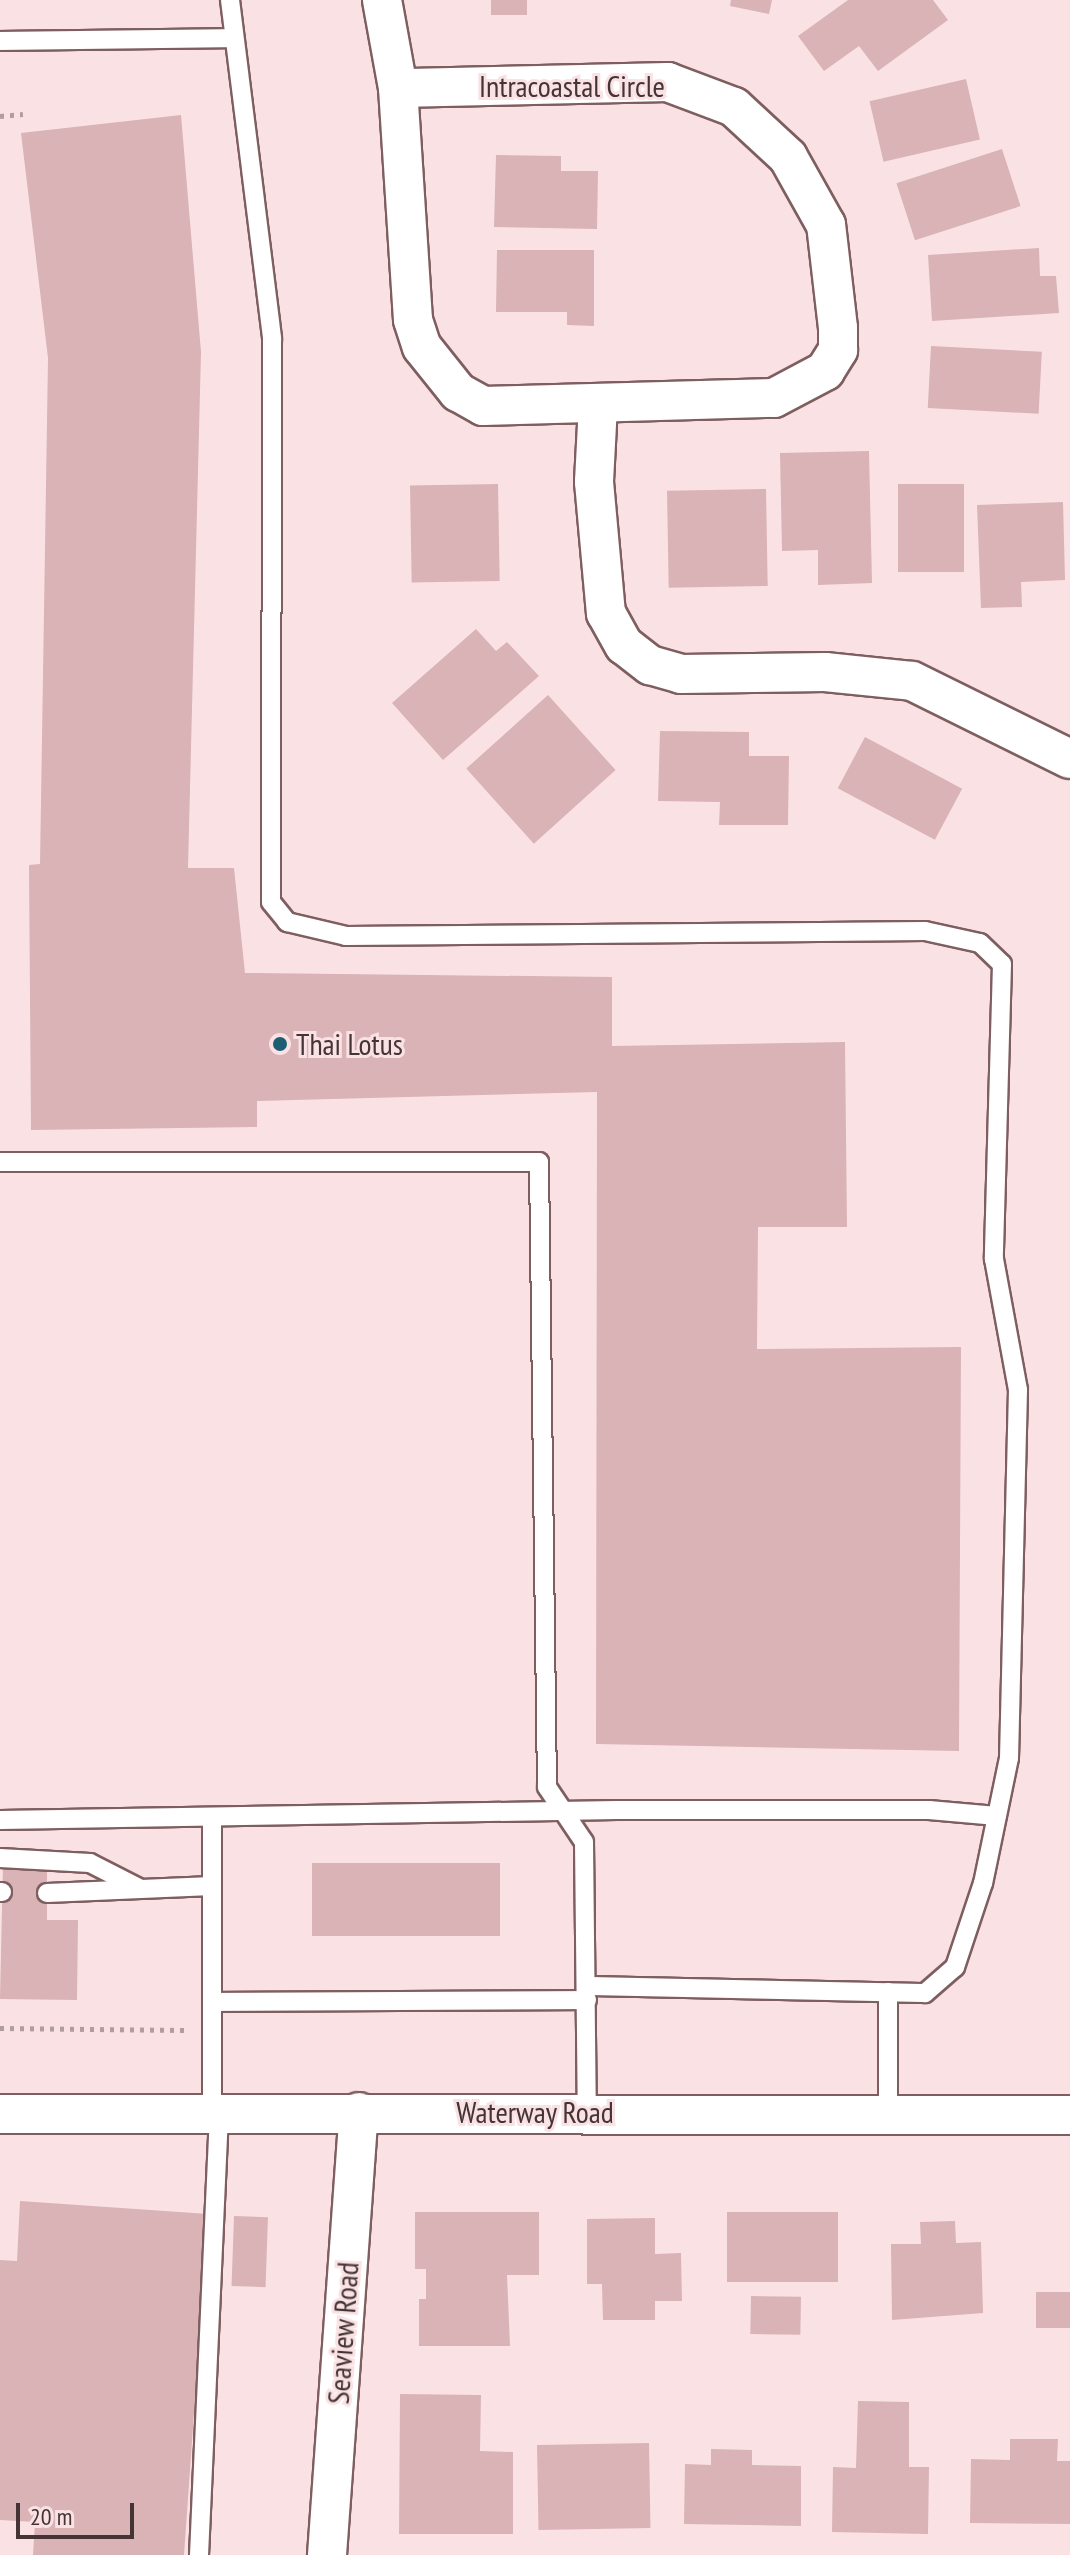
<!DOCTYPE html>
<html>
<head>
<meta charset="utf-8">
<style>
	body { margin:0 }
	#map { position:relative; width:1070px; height:2555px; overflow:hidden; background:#fae2e4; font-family:"PT Sans Narrow",sans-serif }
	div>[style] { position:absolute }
	.building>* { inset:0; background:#d9b3b5; transform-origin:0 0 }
	.path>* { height:5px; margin-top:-2.5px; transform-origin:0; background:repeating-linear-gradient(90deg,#b19c9e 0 4px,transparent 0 10px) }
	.roads { filter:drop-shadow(2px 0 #7f5e60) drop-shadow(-2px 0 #7f5e60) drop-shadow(0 2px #7f5e60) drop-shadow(0 -2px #7f5e60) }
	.lane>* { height:18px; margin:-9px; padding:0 9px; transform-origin:9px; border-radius:9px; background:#fff }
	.street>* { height:38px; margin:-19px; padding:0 19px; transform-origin:19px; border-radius:19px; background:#fff }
	.dots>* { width:22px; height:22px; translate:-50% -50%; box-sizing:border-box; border:4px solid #fae2e4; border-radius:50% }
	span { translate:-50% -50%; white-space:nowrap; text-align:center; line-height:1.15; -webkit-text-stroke:6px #fae2e4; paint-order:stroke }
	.street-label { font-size:30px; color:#443435 }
	.poi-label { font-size:30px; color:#443435 }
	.left { translate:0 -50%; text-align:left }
	.scale { position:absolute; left:16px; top:2503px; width:118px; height:36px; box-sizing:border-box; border:4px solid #443435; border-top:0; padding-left:10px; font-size:24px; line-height:28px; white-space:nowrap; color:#443435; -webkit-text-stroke:6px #fae2e4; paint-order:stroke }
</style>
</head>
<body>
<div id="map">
	<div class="building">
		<i style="left:491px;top:0;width:36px;height:15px"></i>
		<i style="clip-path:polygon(731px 0,772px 0,769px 14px,730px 6px)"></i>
		<i style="clip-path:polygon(848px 0,933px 0,948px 20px,878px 71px,859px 46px,824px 71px,798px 36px)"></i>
		<i style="left:966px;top:79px;width:62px;height:99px;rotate:77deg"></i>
		<i style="clip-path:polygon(181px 115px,201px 352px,188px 868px,234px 868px,245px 973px,612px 977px,612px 1046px,845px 1042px,847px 1227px,758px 1227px,757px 1349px,961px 1347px,959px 1751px,596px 1744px,597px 1092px,257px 1101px,257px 1127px,31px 1130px,29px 865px,40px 864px,48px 358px,21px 133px)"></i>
		<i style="left:1002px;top:149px;width:60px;height:111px;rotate:72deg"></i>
		<i style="clip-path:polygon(496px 155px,561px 156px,561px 171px,598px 171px,597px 229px,494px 227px)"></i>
		<i style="clip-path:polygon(1039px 248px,1040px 276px,1056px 276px,1059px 313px,932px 321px,928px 255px)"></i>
		<i style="clip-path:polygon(497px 250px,594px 250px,594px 326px,567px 325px,567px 312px,496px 312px)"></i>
		<i style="left:931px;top:346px;width:111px;height:62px;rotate:3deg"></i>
		<i style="clip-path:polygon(869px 451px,872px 583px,818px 585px,818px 550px,782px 551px,780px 453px)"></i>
		<i style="left:498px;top:484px;width:97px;height:88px;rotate:89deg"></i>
		<i style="left:898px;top:484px;width:66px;height:88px"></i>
		<i style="left:766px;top:489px;width:97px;height:99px;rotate:89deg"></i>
		<i style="clip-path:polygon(1063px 502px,1065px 580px,1021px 582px,1022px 607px,981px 608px,977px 505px)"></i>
		<i style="clip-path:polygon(476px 629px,496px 651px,507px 642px,539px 676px,443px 760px,392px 703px)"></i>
		<i style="left:548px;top:695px;width:101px;height:110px;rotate:48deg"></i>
		<i style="clip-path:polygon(660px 731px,749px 732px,749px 756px,789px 756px,788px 825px,719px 825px,720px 802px,658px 801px)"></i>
		<i style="left:865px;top:737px;width:110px;height:58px;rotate:28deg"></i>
		<i style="clip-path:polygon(3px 1863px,47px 1863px,47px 1920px,78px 1920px,77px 2000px,0 1999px)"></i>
		<i style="left:500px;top:1863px;width:73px;height:188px;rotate:90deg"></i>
		<i style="clip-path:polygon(20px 2201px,208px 2214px,184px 2555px,33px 2555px,35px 2522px,0 2520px,0 2260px,17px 2261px)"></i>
		<i style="clip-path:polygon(415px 2212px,539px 2212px,539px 2275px,507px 2275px,510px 2346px,419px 2346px,419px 2299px,426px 2299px,426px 2269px,415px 2269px)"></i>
		<i style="left:838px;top:2212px;width:70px;height:111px;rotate:90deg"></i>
		<i style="left:234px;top:2216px;width:34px;height:70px;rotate:2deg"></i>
		<i style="clip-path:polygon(655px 2218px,655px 2254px,681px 2253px,682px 2301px,655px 2301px,655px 2320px,603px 2320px,602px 2284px,587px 2284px,587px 2219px)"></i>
		<i style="clip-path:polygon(955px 2221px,956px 2243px,981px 2242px,983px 2313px,892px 2320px,891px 2244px,921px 2244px,920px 2222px)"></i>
		<i style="left:1036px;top:2292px;width:34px;height:36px"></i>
		<i style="left:751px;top:2296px;width:50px;height:38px;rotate:1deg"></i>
		<i style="clip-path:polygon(400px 2394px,481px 2395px,480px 2451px,513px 2452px,513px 2534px,399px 2534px)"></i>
		<i style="clip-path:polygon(858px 2401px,909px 2402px,909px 2467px,929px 2467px,928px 2534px,832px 2532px,833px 2467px,856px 2468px)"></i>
		<i style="clip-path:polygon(1010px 2439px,1058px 2439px,1057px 2461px,1070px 2461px,1070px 2524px,970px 2523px,971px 2459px,1010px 2460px)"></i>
		<i style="left:649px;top:2443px;width:85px;height:112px;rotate:89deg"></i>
		<i style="clip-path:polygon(711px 2449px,752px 2450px,752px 2465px,801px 2466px,801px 2526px,684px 2524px,685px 2464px,711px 2465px)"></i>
	</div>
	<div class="path">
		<i style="left:0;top:116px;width:23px;rotate:-5deg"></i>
		<i style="left:0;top:2028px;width:184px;rotate:0.6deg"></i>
	</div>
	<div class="roads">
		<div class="lane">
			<i style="left:230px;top:0;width:341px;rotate:82.9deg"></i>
			<i style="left:272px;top:338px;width:564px;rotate:90.1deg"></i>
			<i style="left:271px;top:902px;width:26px;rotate:51deg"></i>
			<i style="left:287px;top:922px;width:61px;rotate:13.3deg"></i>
			<i style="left:346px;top:936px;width:579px;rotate:-0.49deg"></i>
			<i style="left:925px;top:931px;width:56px;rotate:12.3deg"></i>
			<i style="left:980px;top:943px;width:30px;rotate:44deg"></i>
			<i style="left:1002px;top:964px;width:295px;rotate:91.6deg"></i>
			<i style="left:994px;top:1259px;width:133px;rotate:79.6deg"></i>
			<i style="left:1018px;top:1390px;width:368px;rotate:91.4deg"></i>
			<i style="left:1009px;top:1758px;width:128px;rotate:101.7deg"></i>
			<i style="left:983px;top:1883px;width:89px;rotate:108.4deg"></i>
			<i style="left:955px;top:1967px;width:40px;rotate:139deg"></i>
			<i style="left:925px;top:1993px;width:338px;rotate:-178.8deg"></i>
			<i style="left:0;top:41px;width:234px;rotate:-0.7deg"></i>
			<i style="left:0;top:1162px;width:539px"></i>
			<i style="left:539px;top:1162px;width:625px;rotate:89.27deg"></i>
			<i style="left:547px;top:1787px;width:66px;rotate:56.1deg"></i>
			<i style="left:584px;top:1842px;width:271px;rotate:89.4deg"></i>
			<i style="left:212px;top:1818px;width:295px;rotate:90deg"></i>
			<i style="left:0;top:1820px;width:617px;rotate:-0.93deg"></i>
			<i style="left:617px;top:1810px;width:312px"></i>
			<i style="left:929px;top:1810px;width:68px;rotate:5deg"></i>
			<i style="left:0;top:1858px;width:90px;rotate:3.2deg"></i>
			<i style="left:90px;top:1863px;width:55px;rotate:27deg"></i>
			<i style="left:0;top:1892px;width:2px"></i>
			<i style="left:47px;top:1893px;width:165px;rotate:-2.4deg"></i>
			<i style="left:888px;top:1992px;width:122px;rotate:90deg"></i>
			<i style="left:213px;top:2002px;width:374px;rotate:-0.3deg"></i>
			<i style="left:199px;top:2555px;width:442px;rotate:-87.4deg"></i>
		</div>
		<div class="street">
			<i style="left:382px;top:0;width:89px;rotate:79.7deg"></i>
			<i style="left:398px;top:88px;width:232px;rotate:86.3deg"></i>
			<i style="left:413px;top:320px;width:28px;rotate:72deg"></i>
			<i style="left:422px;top:347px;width:58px;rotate:51.3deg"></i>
			<i style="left:458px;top:392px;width:29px;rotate:29deg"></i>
			<i style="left:483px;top:406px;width:291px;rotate:-1.6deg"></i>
			<i style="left:774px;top:398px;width:58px;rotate:-27.9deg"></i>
			<i style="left:825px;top:371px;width:25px;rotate:-58deg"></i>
			<i style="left:838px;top:350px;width:22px;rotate:-90deg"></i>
			<i style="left:838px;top:328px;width:104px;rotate:-96.6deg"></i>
			<i style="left:826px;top:225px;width:78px;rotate:-119.2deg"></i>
			<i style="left:788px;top:157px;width:74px;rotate:-137.2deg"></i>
			<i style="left:734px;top:107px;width:71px;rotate:-159.3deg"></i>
			<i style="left:668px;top:82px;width:270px;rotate:178.7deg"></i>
			<i style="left:598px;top:405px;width:77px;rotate:93deg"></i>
			<i style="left:594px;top:482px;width:132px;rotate:84.8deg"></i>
			<i style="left:606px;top:613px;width:37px;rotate:61deg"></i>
			<i style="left:624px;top:645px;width:33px;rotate:38deg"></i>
			<i style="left:650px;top:665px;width:32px;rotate:16deg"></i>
			<i style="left:681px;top:674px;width:144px;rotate:-0.8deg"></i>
			<i style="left:825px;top:672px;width:87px;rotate:5.9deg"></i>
			<i style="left:912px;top:681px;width:176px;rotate:26.3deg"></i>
			<i style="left:0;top:2114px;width:1070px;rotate:0.05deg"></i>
			<i style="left:327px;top:2555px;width:444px;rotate:-85.9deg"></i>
		</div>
	</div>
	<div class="dots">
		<i style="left:280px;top:1044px;background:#1d5e73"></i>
	</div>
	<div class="street-label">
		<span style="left:572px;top:86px">Intracoastal Circle</span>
		<span style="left:535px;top:2112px">Waterway Road</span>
		<span style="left:343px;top:2333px;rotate:-86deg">Seaview Road</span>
	</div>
	<div class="poi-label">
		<span class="left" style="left:296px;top:1044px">Thai Lotus</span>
	</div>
	<div class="scale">20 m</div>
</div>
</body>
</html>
